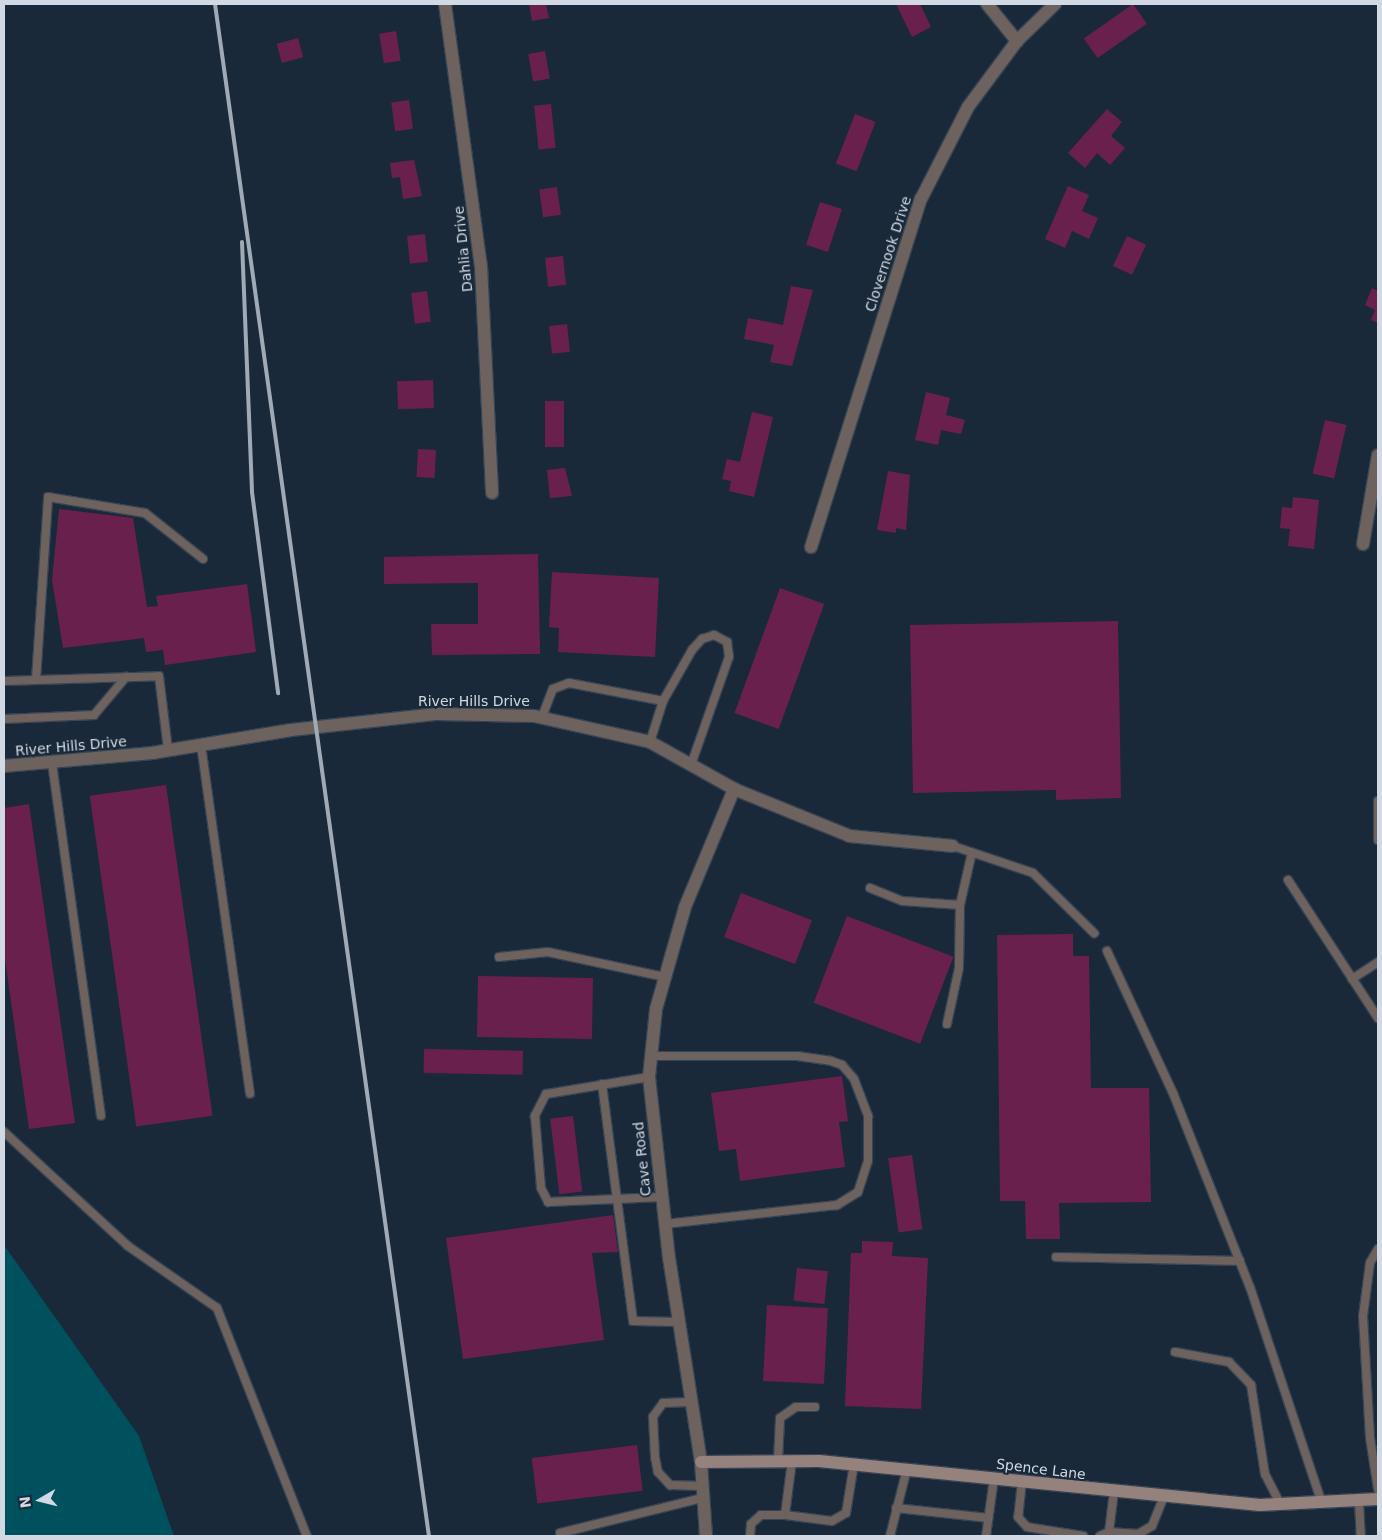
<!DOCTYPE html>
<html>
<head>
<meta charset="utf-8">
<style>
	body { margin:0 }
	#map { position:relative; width:1382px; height:1540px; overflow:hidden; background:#1a2939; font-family:"DejaVu Sans",sans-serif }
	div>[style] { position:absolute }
	.water>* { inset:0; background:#00515e }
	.building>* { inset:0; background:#69204d; transform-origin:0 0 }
	.roads { filter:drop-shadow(1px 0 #374554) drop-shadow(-1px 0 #374554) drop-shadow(0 1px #374554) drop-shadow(0 -1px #374554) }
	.service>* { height:8px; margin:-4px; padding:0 4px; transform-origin:4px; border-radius:4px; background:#6e625e }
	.minor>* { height:12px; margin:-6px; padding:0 6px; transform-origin:6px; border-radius:6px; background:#6e625e }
	.secondary>* { height:12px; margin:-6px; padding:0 6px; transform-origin:6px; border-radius:6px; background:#95827d }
	.rail>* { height:4px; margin:-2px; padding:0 2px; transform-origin:2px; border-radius:2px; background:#9faab6 }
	span { translate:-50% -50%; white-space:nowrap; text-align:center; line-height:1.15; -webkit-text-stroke:4px #1a2939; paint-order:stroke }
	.street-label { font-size:14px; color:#d0d9e4 }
	.frame { position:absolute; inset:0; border:5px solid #d0d9e4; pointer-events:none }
	.north { position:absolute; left:15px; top:1475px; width:50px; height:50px; -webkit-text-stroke:4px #1a2939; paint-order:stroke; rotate:262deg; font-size:14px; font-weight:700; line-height:20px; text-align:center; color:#d0d9e4 }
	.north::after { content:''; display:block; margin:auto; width:18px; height:22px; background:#d0d9e4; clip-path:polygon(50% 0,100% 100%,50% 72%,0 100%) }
</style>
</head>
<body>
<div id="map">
	<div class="water">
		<i style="clip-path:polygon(4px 1245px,139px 1436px,174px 1536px,4px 1536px)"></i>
	</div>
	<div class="building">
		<i style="clip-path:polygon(529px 4px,546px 4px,549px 18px,532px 21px)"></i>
		<i style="clip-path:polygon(896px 4px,920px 4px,931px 27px,912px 37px)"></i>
		<i style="left:1133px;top:4px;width:24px;height:60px;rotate:55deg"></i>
		<i style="left:396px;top:31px;width:30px;height:17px;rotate:81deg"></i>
		<i style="left:298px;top:38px;width:20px;height:22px;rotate:75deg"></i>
		<i style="left:545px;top:51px;width:28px;height:17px;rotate:80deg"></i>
		<i style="left:409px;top:100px;width:29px;height:18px;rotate:82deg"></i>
		<i style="left:551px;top:104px;width:44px;height:17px;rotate:84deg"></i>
		<i style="clip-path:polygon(1107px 109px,1122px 122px,1111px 136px,1125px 148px,1110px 165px,1097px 153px,1085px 168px,1068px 153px)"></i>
		<i style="left:855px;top:114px;width:22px;height:53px;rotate:21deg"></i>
		<i style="clip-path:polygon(414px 160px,422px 196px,403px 199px,400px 177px,392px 178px,390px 163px)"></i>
		<i style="clip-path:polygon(1068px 186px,1089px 195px,1082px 211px,1098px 218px,1089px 239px,1072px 231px,1065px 248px,1045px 239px)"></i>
		<i style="left:557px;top:187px;width:28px;height:18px;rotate:82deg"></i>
		<i style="left:820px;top:202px;width:23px;height:45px;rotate:18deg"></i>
		<i style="left:425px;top:234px;width:28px;height:18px;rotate:84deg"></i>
		<i style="left:1127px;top:236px;width:21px;height:33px;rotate:25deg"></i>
		<i style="left:563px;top:256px;width:29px;height:18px;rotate:84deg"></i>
		<i style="clip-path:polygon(791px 286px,813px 290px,792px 366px,770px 362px,774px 345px,744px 339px,748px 318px,783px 325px)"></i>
		<i style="clip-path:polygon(1372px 288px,1378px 291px,1378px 323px,1371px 320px,1375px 310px,1365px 305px)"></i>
		<i style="left:427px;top:291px;width:31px;height:16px;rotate:83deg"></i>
		<i style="left:567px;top:324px;width:28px;height:18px;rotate:84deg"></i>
		<i style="left:433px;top:380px;width:28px;height:36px;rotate:88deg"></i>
		<i style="clip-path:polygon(926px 392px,950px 398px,946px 415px,965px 420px,961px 434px,941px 430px,938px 445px,915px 440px)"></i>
		<i style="left:545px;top:401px;width:19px;height:46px"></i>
		<i style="clip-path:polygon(752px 412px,773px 417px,754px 497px,729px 491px,731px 481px,722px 479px,727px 459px,740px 462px)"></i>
		<i style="left:1325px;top:420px;width:22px;height:55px;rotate:13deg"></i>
		<i style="left:418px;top:449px;width:18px;height:28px;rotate:3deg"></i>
		<i style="clip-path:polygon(565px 468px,572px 496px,550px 498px,547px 470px)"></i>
		<i style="clip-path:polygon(888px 471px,910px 475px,906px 530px,896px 528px,896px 533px,877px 530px)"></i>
		<i style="clip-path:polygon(1293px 497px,1319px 500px,1314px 549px,1288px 546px,1290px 529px,1280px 528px,1282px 507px,1292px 508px)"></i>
		<i style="clip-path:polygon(59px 509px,133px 518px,147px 607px,158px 606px,156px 596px,247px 584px,256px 652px,165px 665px,163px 650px,146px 652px,144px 638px,63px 648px,52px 580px)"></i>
		<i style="clip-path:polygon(538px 554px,540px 654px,432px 655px,431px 624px,478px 624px,478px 583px,384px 584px,384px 557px)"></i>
		<i style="clip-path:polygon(552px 572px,659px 578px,655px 657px,558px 652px,559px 628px,549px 627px)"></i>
		<i style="left:780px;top:588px;width:47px;height:133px;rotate:20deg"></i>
		<i style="clip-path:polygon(1118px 621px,1121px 798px,1056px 800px,1056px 790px,913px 793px,910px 625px)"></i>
		<i style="left:166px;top:785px;width:334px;height:77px;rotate:82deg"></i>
		<i style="clip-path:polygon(29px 804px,75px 1123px,29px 1129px,4px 952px,4px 808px)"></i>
		<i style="left:741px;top:893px;width:76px;height:47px;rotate:21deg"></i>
		<i style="left:847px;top:916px;width:114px;height:93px;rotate:21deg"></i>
		<i style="clip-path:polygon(1073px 934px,1073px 956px,1089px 956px,1091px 1088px,1149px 1088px,1151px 1202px,1059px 1203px,1060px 1239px,1026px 1239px,1025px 1201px,1000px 1201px,997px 935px)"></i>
		<i style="left:478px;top:976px;width:115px;height:61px;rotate:1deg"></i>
		<i style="left:424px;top:1049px;width:99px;height:24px;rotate:1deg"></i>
		<i style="clip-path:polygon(842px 1076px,848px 1121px,839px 1122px,845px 1167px,740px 1181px,736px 1149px,719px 1151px,711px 1093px)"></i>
		<i style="left:573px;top:1116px;width:76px;height:23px;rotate:83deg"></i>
		<i style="left:912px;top:1155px;width:75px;height:24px;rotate:82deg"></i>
		<i style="clip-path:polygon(613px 1215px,618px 1252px,592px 1253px,604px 1340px,463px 1359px,446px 1238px)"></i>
		<i style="clip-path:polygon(862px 1241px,893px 1242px,892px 1256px,928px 1258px,921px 1409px,845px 1406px,851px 1253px,862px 1253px)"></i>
		<i style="left:797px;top:1268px;width:31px;height:33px;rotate:6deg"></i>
		<i style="left:767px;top:1305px;width:61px;height:76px;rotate:3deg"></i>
		<i style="left:637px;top:1445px;width:46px;height:106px;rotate:83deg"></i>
	</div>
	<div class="roads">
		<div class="service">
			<i style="left:36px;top:680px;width:183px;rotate:-86.2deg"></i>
			<i style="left:48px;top:497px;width:98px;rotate:9.4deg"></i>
			<i style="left:145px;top:513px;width:74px;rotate:38.4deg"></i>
			<i style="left:4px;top:681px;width:155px;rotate:-1.8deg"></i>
			<i style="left:159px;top:676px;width:74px;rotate:83deg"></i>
			<i style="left:542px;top:717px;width:30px;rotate:-69deg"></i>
			<i style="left:553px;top:689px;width:17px;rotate:-21deg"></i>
			<i style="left:569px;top:683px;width:96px;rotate:10.8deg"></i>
			<i style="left:4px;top:719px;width:90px;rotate:-2.5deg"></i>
			<i style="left:94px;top:715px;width:50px;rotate:-49.9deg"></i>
			<i style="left:650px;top:742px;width:43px;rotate:-72.4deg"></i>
			<i style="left:663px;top:701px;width:59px;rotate:-60.4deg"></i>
			<i style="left:692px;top:650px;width:15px;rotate:-48deg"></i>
			<i style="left:702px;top:639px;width:13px;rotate:-18deg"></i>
			<i style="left:714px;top:635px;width:15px;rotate:28deg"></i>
			<i style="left:727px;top:642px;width:15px;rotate:82deg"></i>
			<i style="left:729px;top:657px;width:114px;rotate:109.4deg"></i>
			<i style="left:201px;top:745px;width:352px;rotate:82deg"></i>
			<i style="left:52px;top:763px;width:356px;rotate:82.1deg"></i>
			<i style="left:1378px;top:801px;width:39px;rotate:90deg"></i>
			<i style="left:953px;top:846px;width:84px;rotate:18.6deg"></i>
			<i style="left:1033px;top:873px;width:86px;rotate:44.5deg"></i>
			<i style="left:1288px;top:880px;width:165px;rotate:56.9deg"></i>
			<i style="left:870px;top:888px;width:35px;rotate:22deg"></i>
			<i style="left:903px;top:901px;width:57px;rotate:4deg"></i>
			<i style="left:960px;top:905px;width:54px;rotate:-77.2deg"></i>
			<i style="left:1107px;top:951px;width:157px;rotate:65.1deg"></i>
			<i style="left:1173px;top:1093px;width:209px;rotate:68.4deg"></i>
			<i style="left:1250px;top:1287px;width:228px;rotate:71.6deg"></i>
			<i style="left:499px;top:957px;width:49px;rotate:-5.8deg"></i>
			<i style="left:548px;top:952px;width:120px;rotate:12.1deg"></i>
			<i style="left:1352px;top:979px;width:31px;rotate:-33deg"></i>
			<i style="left:947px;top:1024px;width:57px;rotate:-77.9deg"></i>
			<i style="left:959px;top:968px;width:63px;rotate:-89.1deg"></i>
			<i style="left:651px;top:1056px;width:146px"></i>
			<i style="left:797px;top:1056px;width:34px;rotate:8deg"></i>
			<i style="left:831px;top:1061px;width:12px;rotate:20deg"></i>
			<i style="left:842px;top:1065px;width:18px;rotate:49deg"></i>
			<i style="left:854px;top:1079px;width:40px;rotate:69deg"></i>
			<i style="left:868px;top:1116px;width:45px;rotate:90deg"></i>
			<i style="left:868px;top:1161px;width:33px;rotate:108deg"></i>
			<i style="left:858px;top:1192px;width:25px;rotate:148deg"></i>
			<i style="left:837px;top:1205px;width:173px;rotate:173.7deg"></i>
			<i style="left:649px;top:1077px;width:104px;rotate:170.6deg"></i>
			<i style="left:546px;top:1094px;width:25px;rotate:117deg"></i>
			<i style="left:535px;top:1116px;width:72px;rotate:85.2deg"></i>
			<i style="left:541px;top:1188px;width:16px;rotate:63deg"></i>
			<i style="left:548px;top:1202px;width:69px;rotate:-2.5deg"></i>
			<i style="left:617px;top:1199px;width:123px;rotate:82.5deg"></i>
			<i style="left:633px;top:1321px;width:45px;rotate:1.3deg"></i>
			<i style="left:602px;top:1084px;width:116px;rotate:82.6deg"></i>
			<i style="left:617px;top:1199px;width:44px;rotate:-2.6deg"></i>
			<i style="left:4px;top:1132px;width:168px;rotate:42.6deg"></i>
			<i style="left:128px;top:1246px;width:108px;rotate:34.9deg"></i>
			<i style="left:217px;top:1308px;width:245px;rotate:68.5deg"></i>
			<i style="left:1378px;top:1249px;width:16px;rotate:120deg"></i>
			<i style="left:1370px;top:1263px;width:53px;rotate:97.5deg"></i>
			<i style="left:1363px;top:1316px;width:122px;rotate:86.7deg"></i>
			<i style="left:1370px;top:1438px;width:52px;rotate:81.1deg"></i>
			<i style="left:1056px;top:1257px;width:184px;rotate:1.2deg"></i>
			<i style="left:1175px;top:1352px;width:55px;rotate:10.5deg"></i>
			<i style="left:1229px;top:1362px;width:32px;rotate:46deg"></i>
			<i style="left:1251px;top:1385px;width:90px;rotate:81.1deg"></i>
			<i style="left:1265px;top:1474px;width:34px;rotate:63deg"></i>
			<i style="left:690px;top:1402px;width:27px;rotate:178deg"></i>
			<i style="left:663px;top:1403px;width:17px;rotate:126deg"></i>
			<i style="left:653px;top:1417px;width:40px;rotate:87.1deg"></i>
			<i style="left:655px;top:1457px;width:15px;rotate:79deg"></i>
			<i style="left:658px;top:1472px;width:18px;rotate:47deg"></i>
			<i style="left:670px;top:1485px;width:32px;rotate:2deg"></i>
			<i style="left:778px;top:1461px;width:43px;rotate:-87.3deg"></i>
			<i style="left:780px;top:1418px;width:19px;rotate:-35deg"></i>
			<i style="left:796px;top:1407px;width:19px"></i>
			<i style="left:792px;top:1461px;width:54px;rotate:97.4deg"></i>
			<i style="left:785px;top:1515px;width:47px;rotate:7.3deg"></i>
			<i style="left:832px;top:1521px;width:16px;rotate:-30deg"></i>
			<i style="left:846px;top:1513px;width:50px;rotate:-80.7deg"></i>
			<i style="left:1022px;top:1481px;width:36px;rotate:96deg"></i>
			<i style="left:1018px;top:1517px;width:13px;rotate:48deg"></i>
			<i style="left:1027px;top:1527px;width:57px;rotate:9.1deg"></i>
			<i style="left:1359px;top:1502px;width:34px;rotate:87deg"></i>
			<i style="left:896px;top:1508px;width:93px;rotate:6.2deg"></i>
			<i style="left:1109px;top:1532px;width:29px;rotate:4deg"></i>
			<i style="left:1138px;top:1534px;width:16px;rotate:-30deg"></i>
			<i style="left:1152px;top:1526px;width:31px;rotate:-68deg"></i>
			<i style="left:560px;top:1533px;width:147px;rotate:-13.8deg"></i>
			<i style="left:750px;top:1536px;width:12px;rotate:-85deg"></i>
			<i style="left:751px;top:1524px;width:13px;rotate:-42deg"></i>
			<i style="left:761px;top:1515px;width:24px"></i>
			<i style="left:890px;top:1536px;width:69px;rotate:-75.8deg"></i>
			<i style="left:986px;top:1536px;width:59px;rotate:-82.1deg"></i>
			<i style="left:1100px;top:1536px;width:10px;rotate:-24deg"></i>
			<i style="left:1109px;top:1532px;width:39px;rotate:-83deg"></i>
		</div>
		<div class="minor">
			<i style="left:445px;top:4px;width:264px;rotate:82.2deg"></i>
			<i style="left:481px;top:266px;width:227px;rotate:87.2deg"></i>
			<i style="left:987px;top:4px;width:48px;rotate:51deg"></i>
			<i style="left:1363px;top:544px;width:90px;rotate:-80.4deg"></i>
			<i style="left:811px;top:547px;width:365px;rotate:-72.5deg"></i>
			<i style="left:921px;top:199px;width:103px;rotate:-62.9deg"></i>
			<i style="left:968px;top:107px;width:82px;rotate:-53.4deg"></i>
			<i style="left:1017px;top:41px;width:53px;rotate:-44.2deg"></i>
			<i style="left:4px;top:766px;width:149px;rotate:-5deg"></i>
			<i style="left:152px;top:753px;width:141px;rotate:-9.4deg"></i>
			<i style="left:291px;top:730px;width:147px;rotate:-6.3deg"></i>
			<i style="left:437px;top:714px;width:97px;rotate:1.2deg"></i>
			<i style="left:534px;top:716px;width:119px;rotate:12.6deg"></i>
			<i style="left:650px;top:742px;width:96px;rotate:29.2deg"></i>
			<i style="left:734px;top:789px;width:125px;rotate:22.1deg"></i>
			<i style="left:850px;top:836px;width:103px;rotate:5.5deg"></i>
			<i style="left:706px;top:1536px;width:74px;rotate:-93.9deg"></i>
			<i style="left:701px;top:1462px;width:206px;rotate:-98.9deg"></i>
			<i style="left:669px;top:1258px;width:182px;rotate:-96.3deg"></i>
			<i style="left:649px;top:1077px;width:68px;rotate:-84.1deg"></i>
			<i style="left:656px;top:1009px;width:106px;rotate:-74.1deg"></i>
			<i style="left:685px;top:907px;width:128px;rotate:-67.4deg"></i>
		</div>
		<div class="secondary">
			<i style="left:701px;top:1462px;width:118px;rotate:-0.5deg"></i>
			<i style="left:819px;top:1461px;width:443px;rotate:5.7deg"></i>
			<i style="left:1260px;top:1505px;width:118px;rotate:-2.9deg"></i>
		</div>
	</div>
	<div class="rail">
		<i style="left:215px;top:4px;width:1547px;rotate:82.05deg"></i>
		<i style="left:242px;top:242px;width:250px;rotate:87.7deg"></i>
		<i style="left:252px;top:492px;width:203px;rotate:82.6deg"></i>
	</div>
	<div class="street-label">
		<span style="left:463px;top:249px;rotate:-96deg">Dahlia Drive</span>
		<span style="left:888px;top:254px;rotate:-72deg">Clovernook Drive</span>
		<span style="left:474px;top:701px">River Hills Drive</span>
		<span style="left:71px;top:746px;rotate:-5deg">River Hills Drive</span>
		<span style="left:642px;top:1159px;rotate:-96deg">Cave Road</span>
		<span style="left:1041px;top:1469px;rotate:7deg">Spence Lane</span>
	</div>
	<div class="frame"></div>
	<div class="north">N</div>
</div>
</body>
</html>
